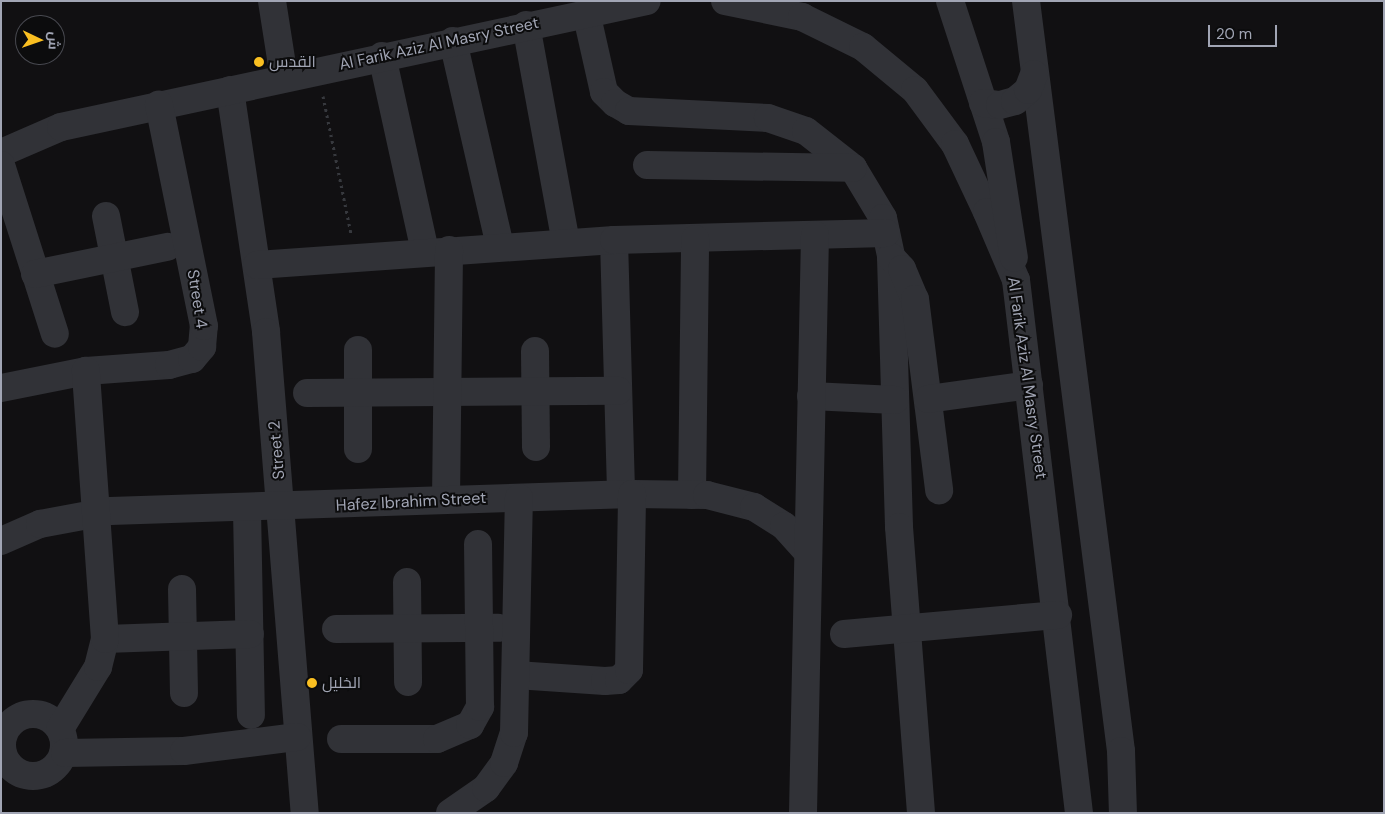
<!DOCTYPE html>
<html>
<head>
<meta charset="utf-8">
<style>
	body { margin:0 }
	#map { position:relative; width:1385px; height:814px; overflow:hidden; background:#111012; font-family:"DM Sans",Cairo,sans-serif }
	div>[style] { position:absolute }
	.path>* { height:3px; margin-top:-1.5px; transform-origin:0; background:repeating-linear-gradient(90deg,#37393e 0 2.5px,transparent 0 6.5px) }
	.minor>* { height:28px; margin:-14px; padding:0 14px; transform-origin:14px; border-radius:14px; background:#313237 }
	.minor>.ring { margin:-14px; padding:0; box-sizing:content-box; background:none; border:28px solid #313237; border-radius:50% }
	.dots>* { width:14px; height:14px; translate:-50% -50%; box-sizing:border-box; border:2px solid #0c0c0d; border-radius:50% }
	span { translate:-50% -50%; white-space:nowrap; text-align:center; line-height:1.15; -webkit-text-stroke:4px #0c0c0d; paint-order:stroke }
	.street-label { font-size:16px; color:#a1a5b4 }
	.poi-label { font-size:16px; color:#a1a5b4 }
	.left { translate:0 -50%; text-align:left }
	.frame { position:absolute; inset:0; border:2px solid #a1a5b4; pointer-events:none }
	.north { position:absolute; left:15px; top:15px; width:50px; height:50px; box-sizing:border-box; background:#0c0c0d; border:1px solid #484950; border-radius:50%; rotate:93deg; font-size:14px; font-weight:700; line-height:20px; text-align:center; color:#a1a5b4 }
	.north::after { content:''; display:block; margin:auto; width:18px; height:22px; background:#fabf21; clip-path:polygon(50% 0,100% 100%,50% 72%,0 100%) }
	.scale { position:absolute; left:1208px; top:25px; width:69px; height:22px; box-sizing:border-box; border:2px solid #a1a5b4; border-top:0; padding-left:6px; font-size:15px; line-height:18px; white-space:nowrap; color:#a1a5b4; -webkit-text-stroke:4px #0c0c0d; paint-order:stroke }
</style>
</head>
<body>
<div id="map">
	<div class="path">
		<i style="left:323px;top:96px;width:141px;rotate:78.5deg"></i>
	</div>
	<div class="minor">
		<i style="left:272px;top:1px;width:78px;rotate:81.1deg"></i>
		<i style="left:725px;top:1px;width:79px;rotate:11.7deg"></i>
		<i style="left:802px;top:17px;width:68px;rotate:26.2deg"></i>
		<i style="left:863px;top:47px;width:67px;rotate:39.6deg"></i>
		<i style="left:915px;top:90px;width:67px;rotate:53.5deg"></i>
		<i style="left:955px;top:144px;width:75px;rotate:64.8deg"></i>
		<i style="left:987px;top:212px;width:74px;rotate:66.9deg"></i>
		<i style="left:1016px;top:280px;width:537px;rotate:83.26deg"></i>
		<i style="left:950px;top:1px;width:148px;rotate:71.9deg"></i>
		<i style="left:996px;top:142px;width:117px;rotate:81.2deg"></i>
		<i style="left:1026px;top:1px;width:756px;rotate:82.78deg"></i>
		<i style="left:1121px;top:751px;width:62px;rotate:88.2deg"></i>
		<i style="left:586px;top:12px;width:82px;rotate:77.3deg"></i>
		<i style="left:604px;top:92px;width:16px;rotate:45deg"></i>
		<i style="left:615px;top:103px;width:16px;rotate:30deg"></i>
		<i style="left:629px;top:111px;width:139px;rotate:2.9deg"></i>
		<i style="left:768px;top:118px;width:40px;rotate:18.9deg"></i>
		<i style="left:806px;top:131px;width:60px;rotate:38.2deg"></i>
		<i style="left:853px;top:168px;width:58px;rotate:59deg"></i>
		<i style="left:883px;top:218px;width:40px;rotate:78deg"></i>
		<i style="left:891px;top:257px;width:270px;rotate:88.3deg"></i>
		<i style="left:899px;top:527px;width:287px;rotate:85.6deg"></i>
		<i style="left:526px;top:25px;width:221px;rotate:79.6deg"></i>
		<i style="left:453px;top:41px;width:210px;rotate:77.1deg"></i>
		<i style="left:382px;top:56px;width:200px;rotate:77.6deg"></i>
		<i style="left:230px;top:90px;width:245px;rotate:81.5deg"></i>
		<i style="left:266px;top:332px;width:483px;rotate:85.4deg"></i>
		<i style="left:983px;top:103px;width:17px;rotate:7deg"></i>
		<i style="left:1000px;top:105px;width:16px;rotate:-15deg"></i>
		<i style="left:1015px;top:101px;width:17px;rotate:-40deg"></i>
		<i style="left:1028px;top:90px;width:17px;rotate:-69deg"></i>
		<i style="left:1px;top:153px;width:65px;rotate:-23.4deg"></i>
		<i style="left:61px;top:127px;width:599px;rotate:-12.13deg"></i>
		<i style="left:1px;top:165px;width:177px;rotate:72.3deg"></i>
		<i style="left:647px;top:165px;width:206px;rotate:0.8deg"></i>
		<i style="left:106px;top:216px;width:98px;rotate:78.8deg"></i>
		<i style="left:614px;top:240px;width:254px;rotate:88.4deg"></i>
		<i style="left:891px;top:257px;width:16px;rotate:47deg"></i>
		<i style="left:902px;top:269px;width:33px;rotate:67deg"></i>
		<i style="left:915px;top:299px;width:193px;rotate:82.8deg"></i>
		<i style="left:257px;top:265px;width:358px;rotate:-4deg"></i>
		<i style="left:614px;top:240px;width:272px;rotate:-1.5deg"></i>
		<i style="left:35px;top:274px;width:135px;rotate:-11.6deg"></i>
		<i style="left:358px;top:350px;width:99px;rotate:90deg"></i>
		<i style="left:535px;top:351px;width:96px;rotate:89.4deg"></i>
		<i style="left:1px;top:388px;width:87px;rotate:-11.3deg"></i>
		<i style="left:86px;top:371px;width:83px;rotate:-4.1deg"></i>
		<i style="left:169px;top:365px;width:24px;rotate:-15deg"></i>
		<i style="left:192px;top:359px;width:16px;rotate:-50deg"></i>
		<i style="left:202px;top:347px;width:21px;rotate:-85deg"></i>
		<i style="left:204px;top:326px;width:226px;rotate:-101.5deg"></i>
		<i style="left:307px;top:393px;width:311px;rotate:-0.4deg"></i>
		<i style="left:811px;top:396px;width:84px;rotate:2.7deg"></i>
		<i style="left:928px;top:399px;width:102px;rotate:-7.9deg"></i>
		<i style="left:692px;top:495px;width:256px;rotate:-89.3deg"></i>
		<i style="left:446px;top:499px;width:249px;rotate:-89.3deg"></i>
		<i style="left:247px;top:510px;width:205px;rotate:88.9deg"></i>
		<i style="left:1px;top:541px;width:43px;rotate:-23.6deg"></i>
		<i style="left:40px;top:524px;width:71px;rotate:-10.5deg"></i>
		<i style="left:110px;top:511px;width:522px;rotate:-1.87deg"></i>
		<i style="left:632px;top:494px;width:75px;rotate:0.8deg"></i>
		<i style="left:707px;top:495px;width:49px;rotate:14.3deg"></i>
		<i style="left:754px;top:507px;width:36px;rotate:32deg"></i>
		<i style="left:784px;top:526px;width:36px;rotate:48deg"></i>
		<i style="left:407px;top:582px;width:100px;rotate:89.4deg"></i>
		<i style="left:182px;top:589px;width:104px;rotate:88.9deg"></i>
		<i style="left:336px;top:629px;width:162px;rotate:-0.4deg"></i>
		<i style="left:844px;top:634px;width:215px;rotate:-5.1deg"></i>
		<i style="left:105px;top:639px;width:145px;rotate:-2deg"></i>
		<i style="left:516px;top:675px;width:89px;rotate:3.9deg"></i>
		<i style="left:605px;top:681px;width:14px;rotate:-4deg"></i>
		<i style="left:619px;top:680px;width:14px;rotate:-45deg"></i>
		<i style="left:629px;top:670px;width:176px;rotate:-89deg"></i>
		<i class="ring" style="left:2px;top:714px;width:34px;height:34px"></i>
		<i style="left:60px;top:729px;width:73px;rotate:-58.5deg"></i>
		<i style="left:98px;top:667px;width:29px;rotate:-76deg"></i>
		<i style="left:105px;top:639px;width:269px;rotate:-94.1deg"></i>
		<i style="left:341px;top:739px;width:96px"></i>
		<i style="left:437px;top:739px;width:36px;rotate:-23deg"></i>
		<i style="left:470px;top:725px;width:21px;rotate:-61deg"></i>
		<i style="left:480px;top:707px;width:163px;rotate:-90.7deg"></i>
		<i style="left:65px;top:753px;width:119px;rotate:-1deg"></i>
		<i style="left:184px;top:751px;width:114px;rotate:-7.1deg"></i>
		<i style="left:450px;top:813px;width:44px;rotate:-34.8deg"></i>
		<i style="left:486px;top:788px;width:31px;rotate:-54deg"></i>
		<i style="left:504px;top:763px;width:32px;rotate:-72deg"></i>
		<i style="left:514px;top:733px;width:235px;rotate:-88.8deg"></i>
		<i style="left:803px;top:813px;width:578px;rotate:-88.81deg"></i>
	</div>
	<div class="dots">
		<i style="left:259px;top:62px;background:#fabf21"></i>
		<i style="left:312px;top:683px;background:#fabf21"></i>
	</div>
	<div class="street-label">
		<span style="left:439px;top:44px;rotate:-12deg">Al Farik Aziz Al Masry Street</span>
		<span style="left:197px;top:299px;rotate:81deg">Street 4</span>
		<span style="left:1027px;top:378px;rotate:82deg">Al Farik Aziz Al Masry Street</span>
		<span style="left:277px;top:450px;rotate:-95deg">Street 2</span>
		<span style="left:411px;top:502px;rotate:-3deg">Hafez Ibrahim Street</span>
	</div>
	<div class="poi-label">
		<span class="left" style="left:269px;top:62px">القدس</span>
		<span class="left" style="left:322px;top:683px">الخليل</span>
	</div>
	<div class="frame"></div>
	<div class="north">ش</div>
	<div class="scale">20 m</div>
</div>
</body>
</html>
